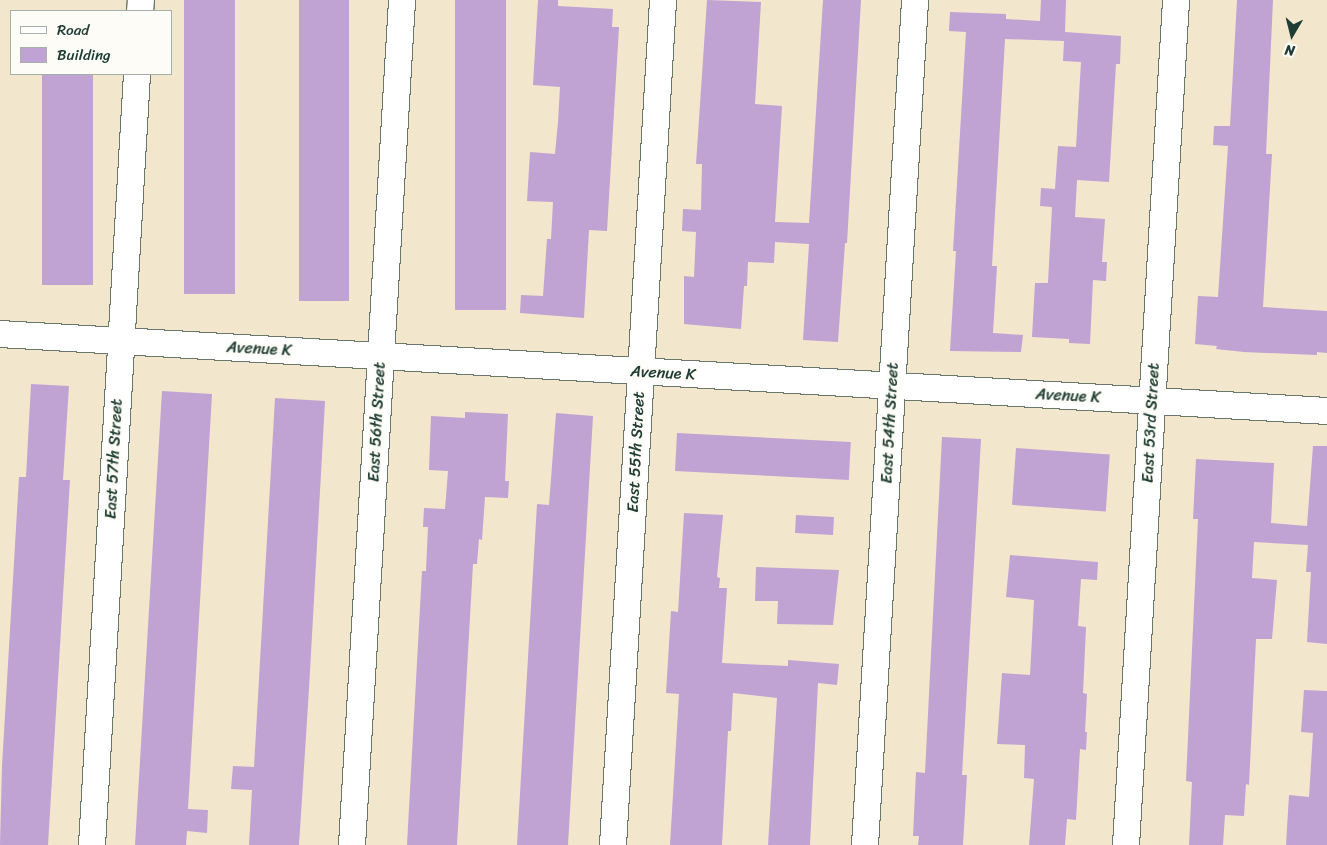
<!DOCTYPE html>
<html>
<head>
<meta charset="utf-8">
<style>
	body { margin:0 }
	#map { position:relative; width:1327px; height:845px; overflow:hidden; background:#f2e6cd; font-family:Sriracha,sans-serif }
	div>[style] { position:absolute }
	.building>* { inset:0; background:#c0a2d3; transform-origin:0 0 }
	.roads { filter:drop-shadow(1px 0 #69786a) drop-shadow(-1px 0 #69786a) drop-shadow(0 1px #69786a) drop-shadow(0 -1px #69786a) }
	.minor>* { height:26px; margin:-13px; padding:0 13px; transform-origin:13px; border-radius:13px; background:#fff }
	span { translate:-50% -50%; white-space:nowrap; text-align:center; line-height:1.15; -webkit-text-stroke:5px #fdfcf7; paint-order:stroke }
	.street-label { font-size:16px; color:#1f3d34 }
	.legend { position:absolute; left:10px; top:10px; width:162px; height:65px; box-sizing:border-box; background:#fdfcf7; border:1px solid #a4b0a9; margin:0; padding:6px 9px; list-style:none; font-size:15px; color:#1f3d34 }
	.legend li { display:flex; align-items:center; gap:10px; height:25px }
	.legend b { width:25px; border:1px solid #a4b0a9 }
	.north { position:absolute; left:1267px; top:10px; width:50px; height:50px; -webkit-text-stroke:4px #fdfcf7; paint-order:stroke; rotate:188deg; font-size:14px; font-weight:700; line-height:20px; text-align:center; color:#1f3d34 }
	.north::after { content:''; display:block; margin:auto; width:18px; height:22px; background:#1f3d34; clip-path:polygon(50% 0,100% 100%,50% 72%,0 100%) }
</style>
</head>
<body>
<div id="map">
	<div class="building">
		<i style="left:184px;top:0;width:51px;height:294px"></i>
		<i style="left:299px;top:0;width:50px;height:301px"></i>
		<i style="left:455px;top:0;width:51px;height:310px"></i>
		<i style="clip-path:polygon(538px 0,558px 0,558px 6px,613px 9px,612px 27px,619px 27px,607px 231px,589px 230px,584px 318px,520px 313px,521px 295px,543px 296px,547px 239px,551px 239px,553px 202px,527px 201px,530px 152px,555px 154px,558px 122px,560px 87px,533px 85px)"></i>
		<i style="clip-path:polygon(707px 0,761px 2px,755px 104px,782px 106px,775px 222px,809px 223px,823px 0,861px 0,847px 243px,845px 243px,838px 342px,803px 340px,809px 244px,775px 242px,774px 263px,748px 262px,747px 286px,744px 286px,741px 329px,684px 324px,684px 276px,694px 277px,696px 232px,682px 231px,683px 209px,701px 210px,702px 164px,696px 164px)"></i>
		<i style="clip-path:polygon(1041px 0,1066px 0,1065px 32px,1121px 36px,1120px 64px,1116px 64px,1109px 182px,1077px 180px,1075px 217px,1105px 219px,1102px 262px,1107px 262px,1106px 281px,1093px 280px,1090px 344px,1069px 343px,1069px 339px,1032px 337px,1035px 283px,1048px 283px,1052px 207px,1040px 206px,1041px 188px,1055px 189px,1058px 146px,1076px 147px,1081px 62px,1063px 61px,1064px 41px,1005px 39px,992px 266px,997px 266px,993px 333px,1023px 335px,1021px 352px,950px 351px,956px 251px,953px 251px,966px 32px,949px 31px,950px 12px,1006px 14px,1006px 19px,1040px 21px)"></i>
		<i style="clip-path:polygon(1237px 0,1273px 0,1266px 154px,1272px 154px,1263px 307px,1327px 311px,1327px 353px,1317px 352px,1317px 355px,1244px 352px,1216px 349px,1217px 346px,1195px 344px,1198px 296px,1218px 297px,1228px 146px,1213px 145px,1214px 126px,1230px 126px)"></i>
		<i style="left:42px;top:74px;width:51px;height:211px"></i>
		<i style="clip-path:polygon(31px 384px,69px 386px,63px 480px,70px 480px,48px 845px,0 845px,2px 766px,19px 477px,26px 477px)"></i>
		<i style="clip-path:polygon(162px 391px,212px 394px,188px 809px,208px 810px,207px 833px,187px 831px,186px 845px,135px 845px)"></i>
		<i style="clip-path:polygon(275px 398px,325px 401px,309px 689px,299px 845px,249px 845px,252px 790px,231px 789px,233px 766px,254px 767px)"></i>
		<i style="clip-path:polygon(465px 412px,508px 414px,505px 481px,509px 481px,508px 498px,485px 497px,482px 540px,479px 539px,477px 564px,473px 564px,457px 845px,407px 845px,422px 571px,426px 571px,428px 527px,423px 527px,424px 508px,445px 509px,448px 471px,429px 470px,431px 416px,465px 418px)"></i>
		<i style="clip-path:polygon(556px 413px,593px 416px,568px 845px,517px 845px,537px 504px,549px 505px)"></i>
		<i style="left:677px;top:433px;width:174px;height:38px;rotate:3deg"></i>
		<i style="clip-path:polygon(942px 437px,981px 439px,962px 775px,967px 775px,963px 845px,918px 845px,919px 836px,913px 836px,916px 772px,925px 773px)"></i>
		<i style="clip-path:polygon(1313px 446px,1327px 446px,1327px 644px,1307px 642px,1311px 572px,1306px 572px,1308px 545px,1254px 542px,1252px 578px,1277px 580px,1272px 639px,1256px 639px,1249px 785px,1246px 784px,1244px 816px,1225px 815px,1223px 845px,1189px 845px,1192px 782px,1186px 781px,1198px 519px,1193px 519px,1196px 459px,1274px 463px,1271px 523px,1307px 526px)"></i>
		<i style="left:1016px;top:448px;width:94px;height:57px;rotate:4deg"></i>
		<i style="clip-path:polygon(684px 513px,723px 515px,717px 577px,720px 578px,719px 588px,727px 588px,722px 663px,788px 666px,788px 660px,839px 664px,837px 685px,818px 683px,810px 845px,768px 845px,777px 698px,733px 693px,731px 731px,728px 731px,722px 845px,670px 845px,679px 694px,666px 693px,671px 611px,678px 612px)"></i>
		<i style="left:796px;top:515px;width:38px;height:18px;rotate:3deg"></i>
		<i style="clip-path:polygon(1010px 555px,1098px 562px,1097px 580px,1081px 579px,1078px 626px,1086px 627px,1083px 693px,1087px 694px,1085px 732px,1087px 732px,1086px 750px,1080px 749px,1076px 820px,1067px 819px,1065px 845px,1029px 845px,1034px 779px,1024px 778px,1025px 745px,997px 744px,1002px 673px,1030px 675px,1034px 600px,1006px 597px)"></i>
		<i style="clip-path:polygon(756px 567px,839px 570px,833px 625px,777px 624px,778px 601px,755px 601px)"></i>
		<i style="clip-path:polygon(1304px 690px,1327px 691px,1327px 845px,1286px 845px,1289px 795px,1309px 797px,1313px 733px,1301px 732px)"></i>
	</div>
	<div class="roads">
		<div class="minor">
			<i style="left:140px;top:11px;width:11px;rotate:-85deg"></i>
			<i style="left:0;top:334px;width:1329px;rotate:3.32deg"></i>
			<i style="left:92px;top:845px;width:772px;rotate:-86.66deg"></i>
			<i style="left:352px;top:845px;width:846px;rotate:-86.61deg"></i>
			<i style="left:613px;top:845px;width:846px;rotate:-86.61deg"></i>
			<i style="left:865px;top:845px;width:846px;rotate:-86.61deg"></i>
			<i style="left:1126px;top:845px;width:846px;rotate:-86.61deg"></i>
		</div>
	</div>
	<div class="street-label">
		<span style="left:259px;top:349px;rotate:3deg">Avenue K</span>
		<span style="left:663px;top:373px;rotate:3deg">Avenue K</span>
		<span style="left:1068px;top:396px;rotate:3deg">Avenue K</span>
		<span style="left:377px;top:422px;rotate:-87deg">East 56th Street</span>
		<span style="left:890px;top:423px;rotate:-87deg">East 54th Street</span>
		<span style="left:1151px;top:423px;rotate:-87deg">East 53rd Street</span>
		<span style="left:636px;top:452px;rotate:-87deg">East 55th Street</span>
		<span style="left:114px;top:459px;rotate:-87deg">East 57th Street</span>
	</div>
	<ul class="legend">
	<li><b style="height:6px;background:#fff"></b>Road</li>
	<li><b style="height:14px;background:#c0a2d3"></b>Building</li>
	</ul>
	<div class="north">N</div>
</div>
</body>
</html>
